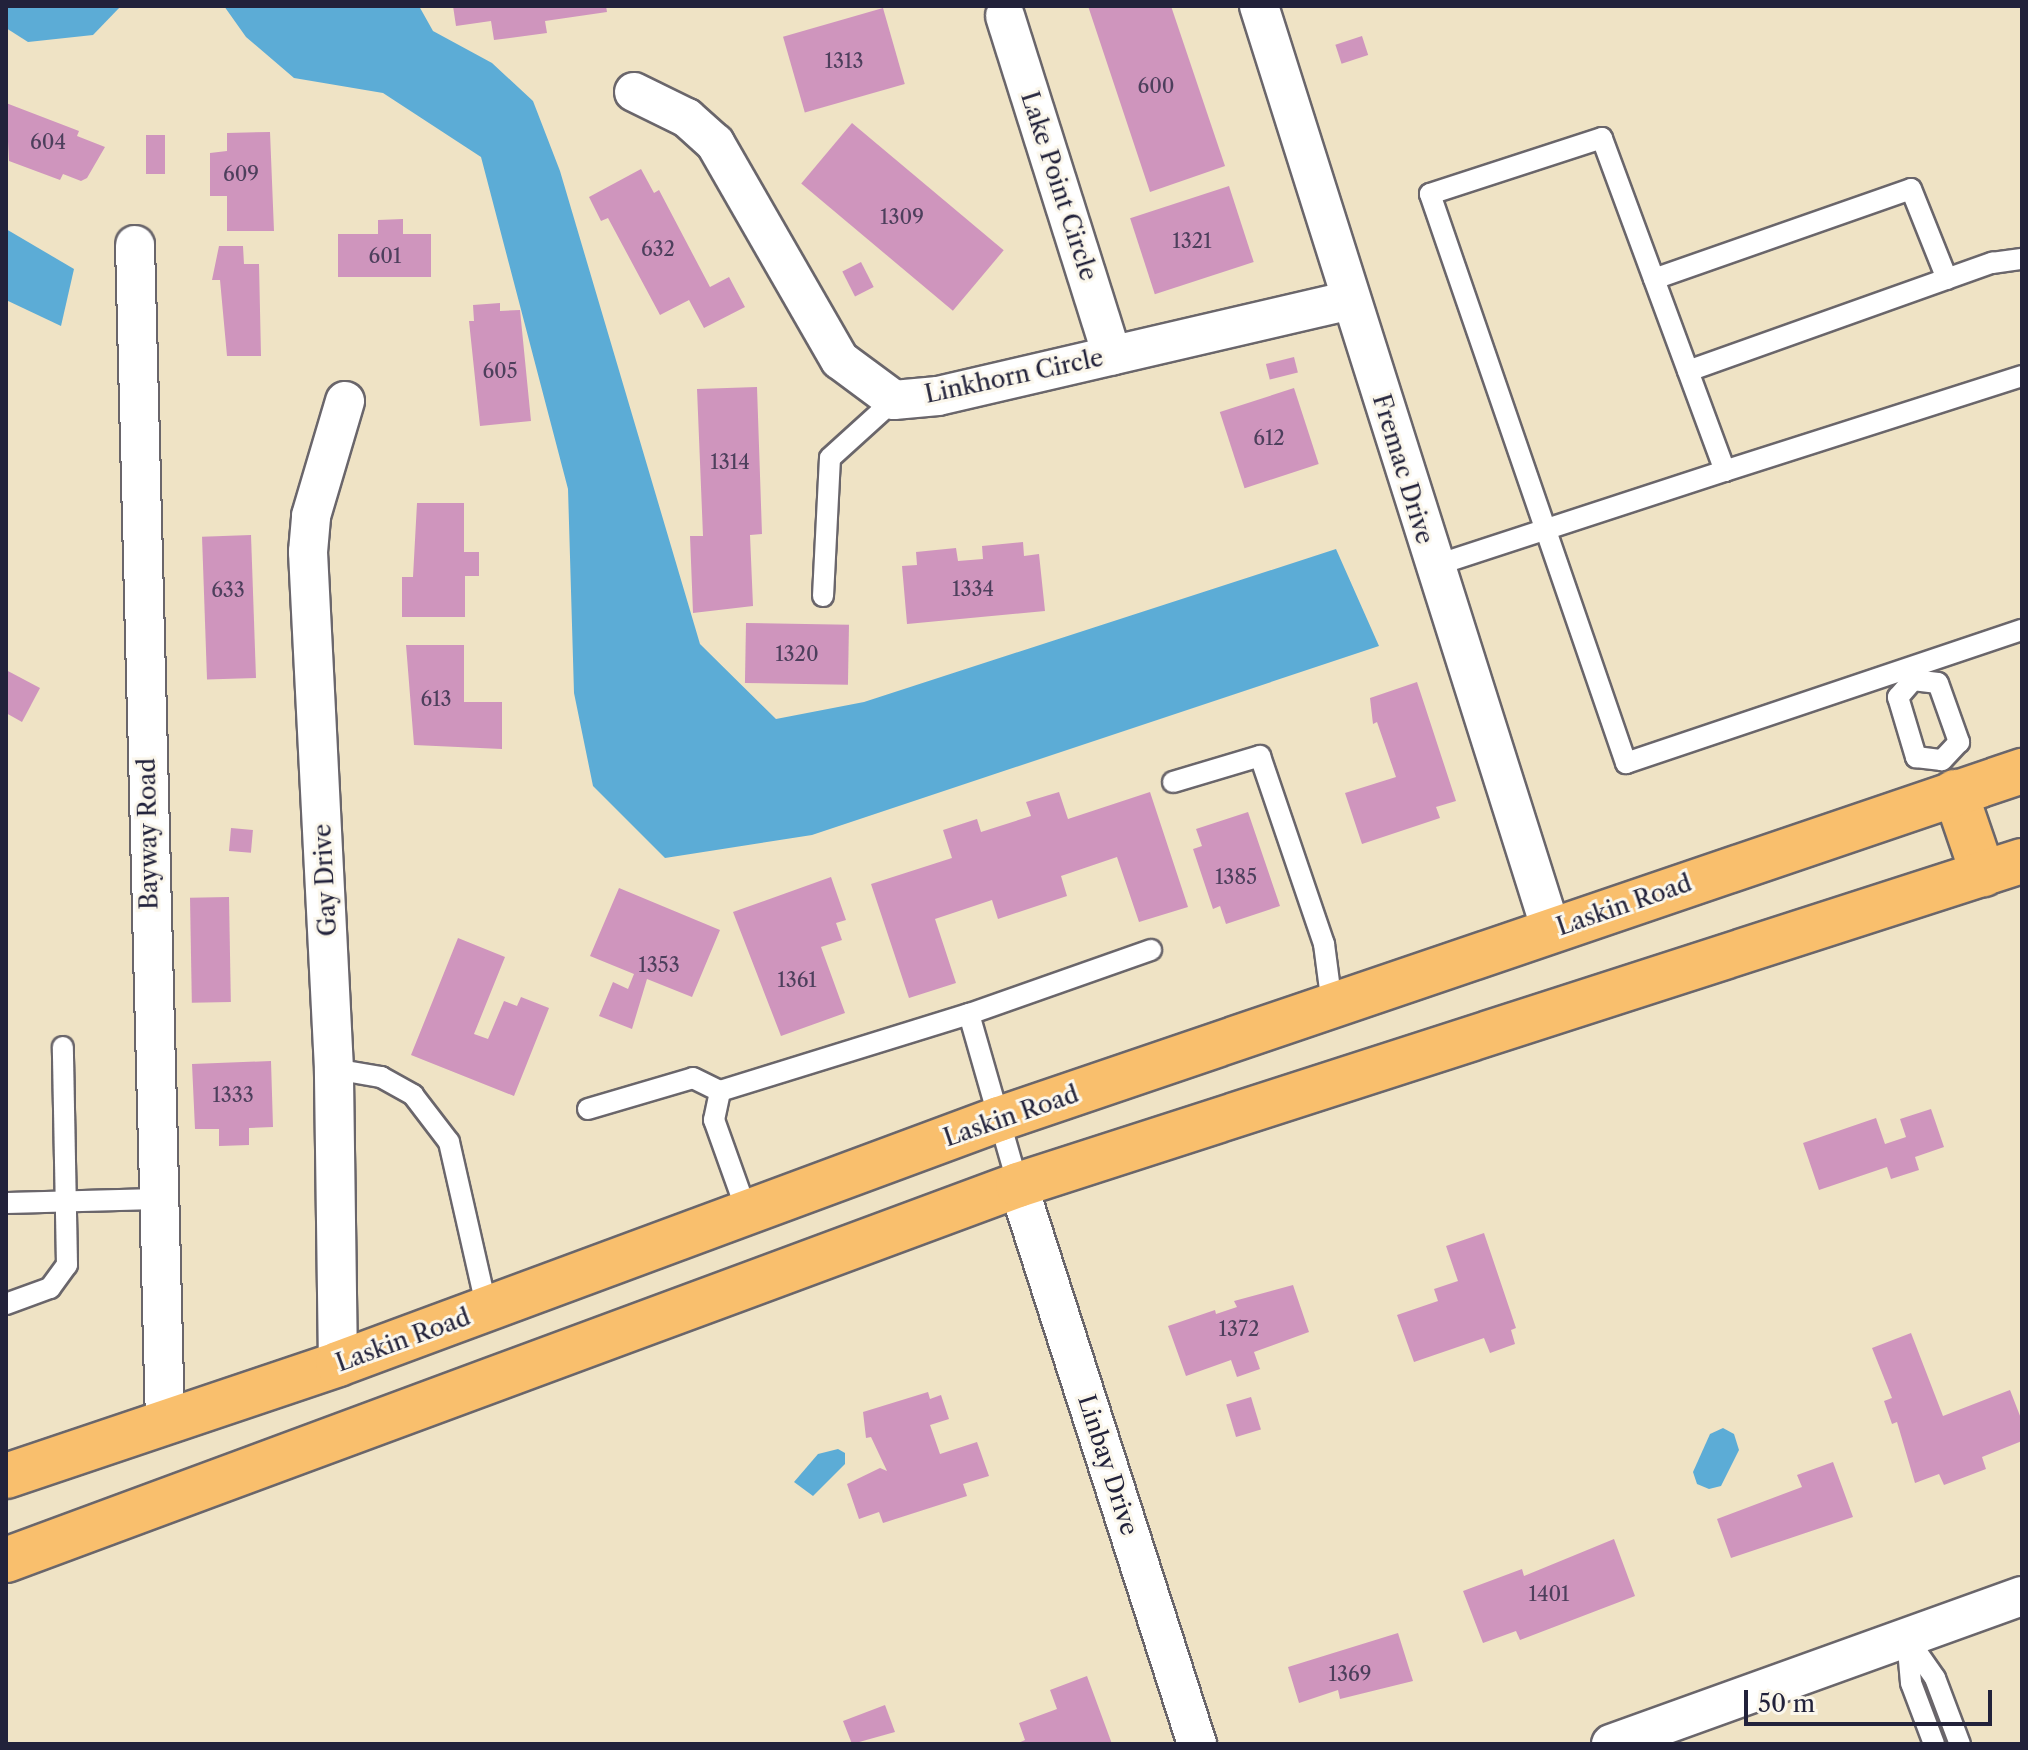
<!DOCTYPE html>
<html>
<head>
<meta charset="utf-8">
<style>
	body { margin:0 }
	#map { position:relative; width:2028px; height:1750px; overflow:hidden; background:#efe3c5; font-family:"Libre Caslon Text",serif }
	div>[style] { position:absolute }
	.water>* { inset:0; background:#5cacd6 }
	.building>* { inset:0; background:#cf95bd; transform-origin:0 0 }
	.roads { filter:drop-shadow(2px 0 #6a666b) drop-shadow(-2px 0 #6a666b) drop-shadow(0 2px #6a666b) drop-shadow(0 -2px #6a666b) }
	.lane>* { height:20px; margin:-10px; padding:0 10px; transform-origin:10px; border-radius:10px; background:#fff }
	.street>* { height:38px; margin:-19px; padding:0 19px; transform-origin:19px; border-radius:19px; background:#fff }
	.primary>* { height:44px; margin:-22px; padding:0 22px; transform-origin:22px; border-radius:22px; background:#f9bf6d }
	span { translate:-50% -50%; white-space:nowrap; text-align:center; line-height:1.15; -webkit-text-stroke:6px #fbf7ec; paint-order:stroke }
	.number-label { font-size:20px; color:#4d3f5c }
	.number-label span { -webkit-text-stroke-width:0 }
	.street-label { font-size:24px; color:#22223b }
	.frame { position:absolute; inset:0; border:8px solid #22223b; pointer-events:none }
	.scale { position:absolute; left:1744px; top:1690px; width:248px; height:36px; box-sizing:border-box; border:4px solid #22223b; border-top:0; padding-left:10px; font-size:24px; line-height:28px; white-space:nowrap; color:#22223b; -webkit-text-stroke:6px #fbf7ec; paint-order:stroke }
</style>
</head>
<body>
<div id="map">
	<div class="water">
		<i style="clip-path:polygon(6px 6px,121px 6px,93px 35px,28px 42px,6px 28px)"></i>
		<i style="clip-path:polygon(224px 6px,419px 6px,433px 31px,492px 63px,533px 101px,560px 171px,700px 644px,776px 719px,864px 702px,1336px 549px,1379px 646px,812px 835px,665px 858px,593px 786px,574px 693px,568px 489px,481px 157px,383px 93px,294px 78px,246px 37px)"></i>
		<i style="clip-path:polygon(6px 229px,74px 269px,61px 326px,6px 300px)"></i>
		<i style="clip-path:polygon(1723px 1428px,1734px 1434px,1739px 1450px,1721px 1486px,1709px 1489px,1697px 1484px,1693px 1472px,1710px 1434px)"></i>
		<i style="clip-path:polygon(838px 1449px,845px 1453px,845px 1464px,813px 1496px,794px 1482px,818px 1454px)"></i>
	</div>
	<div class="building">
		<i style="clip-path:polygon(453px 6px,606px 6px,607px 12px,545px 21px,547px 33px,494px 40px,491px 21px,456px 26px)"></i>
		<i style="clip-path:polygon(1088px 6px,1171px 6px,1225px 166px,1150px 192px)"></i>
		<i style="left:883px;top:8px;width:79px;height:104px;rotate:74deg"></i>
		<i style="left:1362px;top:36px;width:20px;height:28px;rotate:72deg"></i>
		<i style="clip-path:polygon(6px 103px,79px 131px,77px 136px,105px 147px,87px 178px,81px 181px,63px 174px,60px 180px,9px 161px)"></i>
		<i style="left:852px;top:123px;width:198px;height:79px;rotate:40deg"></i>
		<i style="clip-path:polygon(270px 132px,274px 231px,227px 231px,227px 196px,210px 196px,210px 153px,227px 151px,227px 133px)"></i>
		<i style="left:146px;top:135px;width:19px;height:39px"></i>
		<i style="clip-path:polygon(641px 169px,654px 193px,659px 190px,710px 287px,729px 277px,745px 307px,704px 328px,689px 300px,660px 315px,608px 218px,601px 221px,589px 197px)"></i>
		<i style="left:1229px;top:186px;width:80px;height:104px;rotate:72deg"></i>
		<i style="clip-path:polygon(403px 219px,403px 234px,431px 234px,431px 277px,338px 277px,338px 234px,378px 234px,378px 220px)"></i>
		<i style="clip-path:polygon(219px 246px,243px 246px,244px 264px,259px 264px,261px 356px,227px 356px,220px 280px,212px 280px)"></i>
		<i style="left:861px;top:262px;width:28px;height:21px;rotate:63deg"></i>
		<i style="clip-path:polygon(500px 303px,500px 311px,520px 310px,531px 421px,480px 426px,469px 321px,474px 321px,473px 305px)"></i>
		<i style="left:1294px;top:357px;width:16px;height:29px;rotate:76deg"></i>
		<i style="clip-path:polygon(757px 387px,762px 534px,750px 535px,753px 606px,693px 613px,690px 536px,703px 536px,697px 389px)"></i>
		<i style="left:1294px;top:388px;width:80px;height:78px;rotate:72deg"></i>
		<i style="clip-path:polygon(417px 503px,464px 503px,464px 552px,479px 552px,479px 576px,465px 576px,465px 617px,402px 617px,402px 577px,413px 577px)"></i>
		<i style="left:251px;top:535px;width:143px;height:49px;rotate:88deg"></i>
		<i style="clip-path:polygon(1023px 542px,1024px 556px,1039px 554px,1045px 611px,907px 624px,902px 566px,917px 565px,916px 552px,956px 548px,958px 561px,983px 559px,982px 546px)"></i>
		<i style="left:746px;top:623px;width:103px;height:60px;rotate:1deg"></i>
		<i style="clip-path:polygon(406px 645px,464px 645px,464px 702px,502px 702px,502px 749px,414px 745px)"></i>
		<i style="clip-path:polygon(6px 670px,40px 688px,22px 722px,6px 713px)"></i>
		<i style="clip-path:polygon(1417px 682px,1456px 801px,1436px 807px,1440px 818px,1362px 844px,1345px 793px,1396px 777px,1377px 722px,1373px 724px,1370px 698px)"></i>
		<i style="clip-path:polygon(1059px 792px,1068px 819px,1150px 792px,1188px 907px,1139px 922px,1117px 857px,1061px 876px,1067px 896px,998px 919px,992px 900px,935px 919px,956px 983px,909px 998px,871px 884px,952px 858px,943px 830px,977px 819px,981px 832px,1031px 816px,1026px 802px)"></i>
		<i style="clip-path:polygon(1248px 812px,1280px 906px,1226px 924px,1220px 906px,1213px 909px,1193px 849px,1202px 846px,1196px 829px)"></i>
		<i style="left:231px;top:828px;width:22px;height:23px;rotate:5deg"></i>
		<i style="clip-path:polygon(831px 877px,846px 920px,836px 923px,842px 940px,821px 947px,845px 1013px,781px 1036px,733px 912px)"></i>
		<i style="clip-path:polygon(619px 888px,720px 930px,692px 997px,647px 979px,632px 1029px,599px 1016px,613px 982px,628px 989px,634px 974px,590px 956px)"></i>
		<i style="left:229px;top:897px;width:105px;height:39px;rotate:89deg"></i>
		<i style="clip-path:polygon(458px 938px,505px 957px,474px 1034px,488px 1039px,504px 1001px,517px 1006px,521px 997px,549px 1008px,514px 1096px,411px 1055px)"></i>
		<i style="clip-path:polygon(271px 1061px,273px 1127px,249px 1128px,249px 1145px,219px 1146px,219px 1129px,195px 1129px,192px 1064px)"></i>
		<i style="clip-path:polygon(1931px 1109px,1944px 1147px,1915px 1157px,1919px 1170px,1891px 1179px,1887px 1167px,1819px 1190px,1803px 1143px,1876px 1118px,1885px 1144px,1906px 1137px,1900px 1119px)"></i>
		<i style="clip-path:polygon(1484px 1233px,1516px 1328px,1511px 1330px,1515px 1344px,1490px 1353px,1484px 1338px,1414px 1362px,1397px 1315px,1438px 1301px,1434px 1289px,1458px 1281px,1446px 1246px)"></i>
		<i style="clip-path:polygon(1293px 1285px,1309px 1332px,1254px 1352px,1260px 1369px,1237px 1377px,1231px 1360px,1186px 1376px,1168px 1326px,1215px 1310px,1216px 1314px,1237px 1307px,1234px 1301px)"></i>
		<i style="clip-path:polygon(1911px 1333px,1943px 1416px,2010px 1390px,2022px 1421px,2022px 1441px,1982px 1457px,1986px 1469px,1944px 1485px,1939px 1474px,1915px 1483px,1897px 1422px,1892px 1424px,1884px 1401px,1892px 1398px,1872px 1348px)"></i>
		<i style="clip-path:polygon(928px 1392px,930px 1399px,941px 1395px,949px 1419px,930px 1425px,940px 1454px,977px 1442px,989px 1476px,963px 1484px,967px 1496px,883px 1523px,879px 1512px,859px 1519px,847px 1484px,880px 1468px,887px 1471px,871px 1437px,866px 1438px,863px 1412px)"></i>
		<i style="left:1251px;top:1397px;width:34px;height:26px;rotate:73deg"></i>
		<i style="clip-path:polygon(1833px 1462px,1853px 1517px,1731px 1558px,1717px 1519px,1802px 1487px,1797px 1475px)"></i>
		<i style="clip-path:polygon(1614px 1539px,1635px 1596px,1520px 1640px,1516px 1631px,1483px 1643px,1463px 1591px,1522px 1569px,1524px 1576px)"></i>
		<i style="clip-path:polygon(1398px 1633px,1413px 1681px,1340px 1699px,1338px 1690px,1299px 1703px,1288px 1667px)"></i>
		<i style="clip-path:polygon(1087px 1676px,1112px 1744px,1016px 1744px,1025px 1740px,1019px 1723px,1057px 1709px,1050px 1690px)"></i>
		<i style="clip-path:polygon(885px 1705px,895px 1732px,852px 1744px,843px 1721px)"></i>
	</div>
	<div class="roads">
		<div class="lane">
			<i style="left:1654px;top:279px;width:272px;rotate:-19.3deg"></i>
			<i style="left:1911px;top:189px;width:97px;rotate:68.2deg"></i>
			<i style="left:1688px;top:371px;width:323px;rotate:-19.6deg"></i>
			<i style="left:1992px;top:263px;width:30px;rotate:-8deg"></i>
			<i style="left:2022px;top:376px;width:312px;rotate:162.3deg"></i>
			<i style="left:1725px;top:471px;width:355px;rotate:-110.3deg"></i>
			<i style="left:1602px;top:138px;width:181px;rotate:162deg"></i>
			<i style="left:1430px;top:194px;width:602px;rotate:70.99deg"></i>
			<i style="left:1626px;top:763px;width:418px;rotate:-18.6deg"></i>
			<i style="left:1434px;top:566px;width:306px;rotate:-18.1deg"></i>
			<i style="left:823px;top:596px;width:138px;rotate:-87.1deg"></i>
			<i style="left:830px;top:458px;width:86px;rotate:-42.2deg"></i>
			<i style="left:1913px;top:680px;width:25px;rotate:7deg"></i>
			<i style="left:1938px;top:683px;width:63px;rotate:70.4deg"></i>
			<i style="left:1959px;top:742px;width:25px;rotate:133deg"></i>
			<i style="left:1913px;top:680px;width:23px;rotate:131deg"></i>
			<i style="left:1898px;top:697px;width:63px;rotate:73.3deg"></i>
			<i style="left:1916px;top:757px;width:26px;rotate:7deg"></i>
			<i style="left:1173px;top:782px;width:91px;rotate:-16.6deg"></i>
			<i style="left:1260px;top:756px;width:199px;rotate:71.2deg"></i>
			<i style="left:1324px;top:944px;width:62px;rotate:82.5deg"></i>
			<i style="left:969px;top:1014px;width:178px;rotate:74deg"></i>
			<i style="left:334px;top:1069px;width:48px;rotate:9.7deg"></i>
			<i style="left:381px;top:1077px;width:37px;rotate:29deg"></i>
			<i style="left:413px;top:1095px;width:59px;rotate:52.5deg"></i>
			<i style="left:449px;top:1142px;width:171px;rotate:77.2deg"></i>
			<i style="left:588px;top:1109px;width:109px;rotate:-16.4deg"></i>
			<i style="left:693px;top:1078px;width:30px;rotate:26deg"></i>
			<i style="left:6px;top:1203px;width:150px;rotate:-1.5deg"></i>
			<i style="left:747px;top:1212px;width:98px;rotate:-109.7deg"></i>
			<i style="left:714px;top:1120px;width:30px;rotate:-78deg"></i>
			<i style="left:720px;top:1091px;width:261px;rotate:-17.2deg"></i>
			<i style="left:969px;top:1014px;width:193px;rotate:-19.4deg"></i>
			<i style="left:6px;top:1304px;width:47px;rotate:-20deg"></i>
			<i style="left:50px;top:1288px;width:29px;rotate:-54deg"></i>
			<i style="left:67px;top:1265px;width:218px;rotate:-91.1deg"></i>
			<i style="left:1907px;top:1638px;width:49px;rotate:55deg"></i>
			<i style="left:1935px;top:1678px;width:71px;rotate:69.3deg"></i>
			<i style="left:1907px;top:1638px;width:45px;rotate:84.9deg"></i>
			<i style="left:1911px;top:1683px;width:65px;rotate:69.3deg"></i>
		</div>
		<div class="street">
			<i style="left:1259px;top:6px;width:969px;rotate:72.46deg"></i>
			<i style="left:1005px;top:16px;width:356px;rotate:72.5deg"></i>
			<i style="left:634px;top:92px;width:59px;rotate:26.1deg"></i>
			<i style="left:687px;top:118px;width:38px;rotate:42deg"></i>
			<i style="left:715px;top:143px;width:250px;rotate:60.1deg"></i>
			<i style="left:840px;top:360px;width:67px;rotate:36.5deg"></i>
			<i style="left:894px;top:400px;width:44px;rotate:-5.2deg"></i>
			<i style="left:938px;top:396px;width:423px;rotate:-13.1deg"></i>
			<i style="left:135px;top:245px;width:1178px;rotate:88.54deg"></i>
			<i style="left:1018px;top:1185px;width:587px;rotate:72.24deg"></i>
			<i style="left:338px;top:1364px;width:295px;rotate:-90.8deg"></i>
			<i style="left:334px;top:1069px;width:518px;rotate:-92.88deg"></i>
			<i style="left:308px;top:552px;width:36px;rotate:-85deg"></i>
			<i style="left:311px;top:516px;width:120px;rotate:-73.5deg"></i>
			<i style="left:1611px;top:1744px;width:437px;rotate:-19.8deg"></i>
		</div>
		<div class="primary">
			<i style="left:1955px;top:792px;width:87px;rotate:71.1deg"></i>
			<i style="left:6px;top:1476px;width:350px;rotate:-18.6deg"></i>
			<i style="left:338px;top:1364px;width:705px;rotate:-20.34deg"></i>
			<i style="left:999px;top:1119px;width:1081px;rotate:-18.79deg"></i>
			<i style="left:6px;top:1560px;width:1079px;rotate:-20.33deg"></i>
			<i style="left:1018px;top:1185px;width:1055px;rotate:-17.89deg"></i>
		</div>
	</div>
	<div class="number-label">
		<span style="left:844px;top:61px">1313</span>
		<span style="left:1156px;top:86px">600</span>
		<span style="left:48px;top:142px">604</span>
		<span style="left:241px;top:174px">609</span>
		<span style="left:902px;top:217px">1309</span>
		<span style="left:1192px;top:241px">1321</span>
		<span style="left:658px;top:249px">632</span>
		<span style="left:385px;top:256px">601</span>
		<span style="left:500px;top:371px">605</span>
		<span style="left:1269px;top:438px">612</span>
		<span style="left:730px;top:462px">1314</span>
		<span style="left:973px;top:589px">1334</span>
		<span style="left:228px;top:590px">633</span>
		<span style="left:797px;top:654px">1320</span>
		<span style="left:436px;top:699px">613</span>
		<span style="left:1236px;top:877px">1385</span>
		<span style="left:659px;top:965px">1353</span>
		<span style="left:797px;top:980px">1361</span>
		<span style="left:233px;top:1095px">1333</span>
		<span style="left:1239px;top:1329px">1372</span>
		<span style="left:1549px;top:1594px">1401</span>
		<span style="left:1350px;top:1674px">1369</span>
	</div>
	<div class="street-label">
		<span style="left:1059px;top:186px;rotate:72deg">Lake Point Circle</span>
		<span style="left:1014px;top:376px;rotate:-12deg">Linkhorn Circle</span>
		<span style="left:1403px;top:469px;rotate:73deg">Fremac Drive</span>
		<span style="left:148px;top:834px;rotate:-91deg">Bayway Road</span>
		<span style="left:325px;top:880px;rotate:-93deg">Gay Drive</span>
		<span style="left:1624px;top:905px;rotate:-19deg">Laskin Road</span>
		<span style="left:1011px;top:1116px;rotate:-19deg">Laskin Road</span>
		<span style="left:403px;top:1340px;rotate:-20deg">Laskin Road</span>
		<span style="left:1108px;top:1465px;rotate:72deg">Linbay Drive</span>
	</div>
	<div class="frame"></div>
	<div class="scale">50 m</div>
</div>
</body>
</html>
